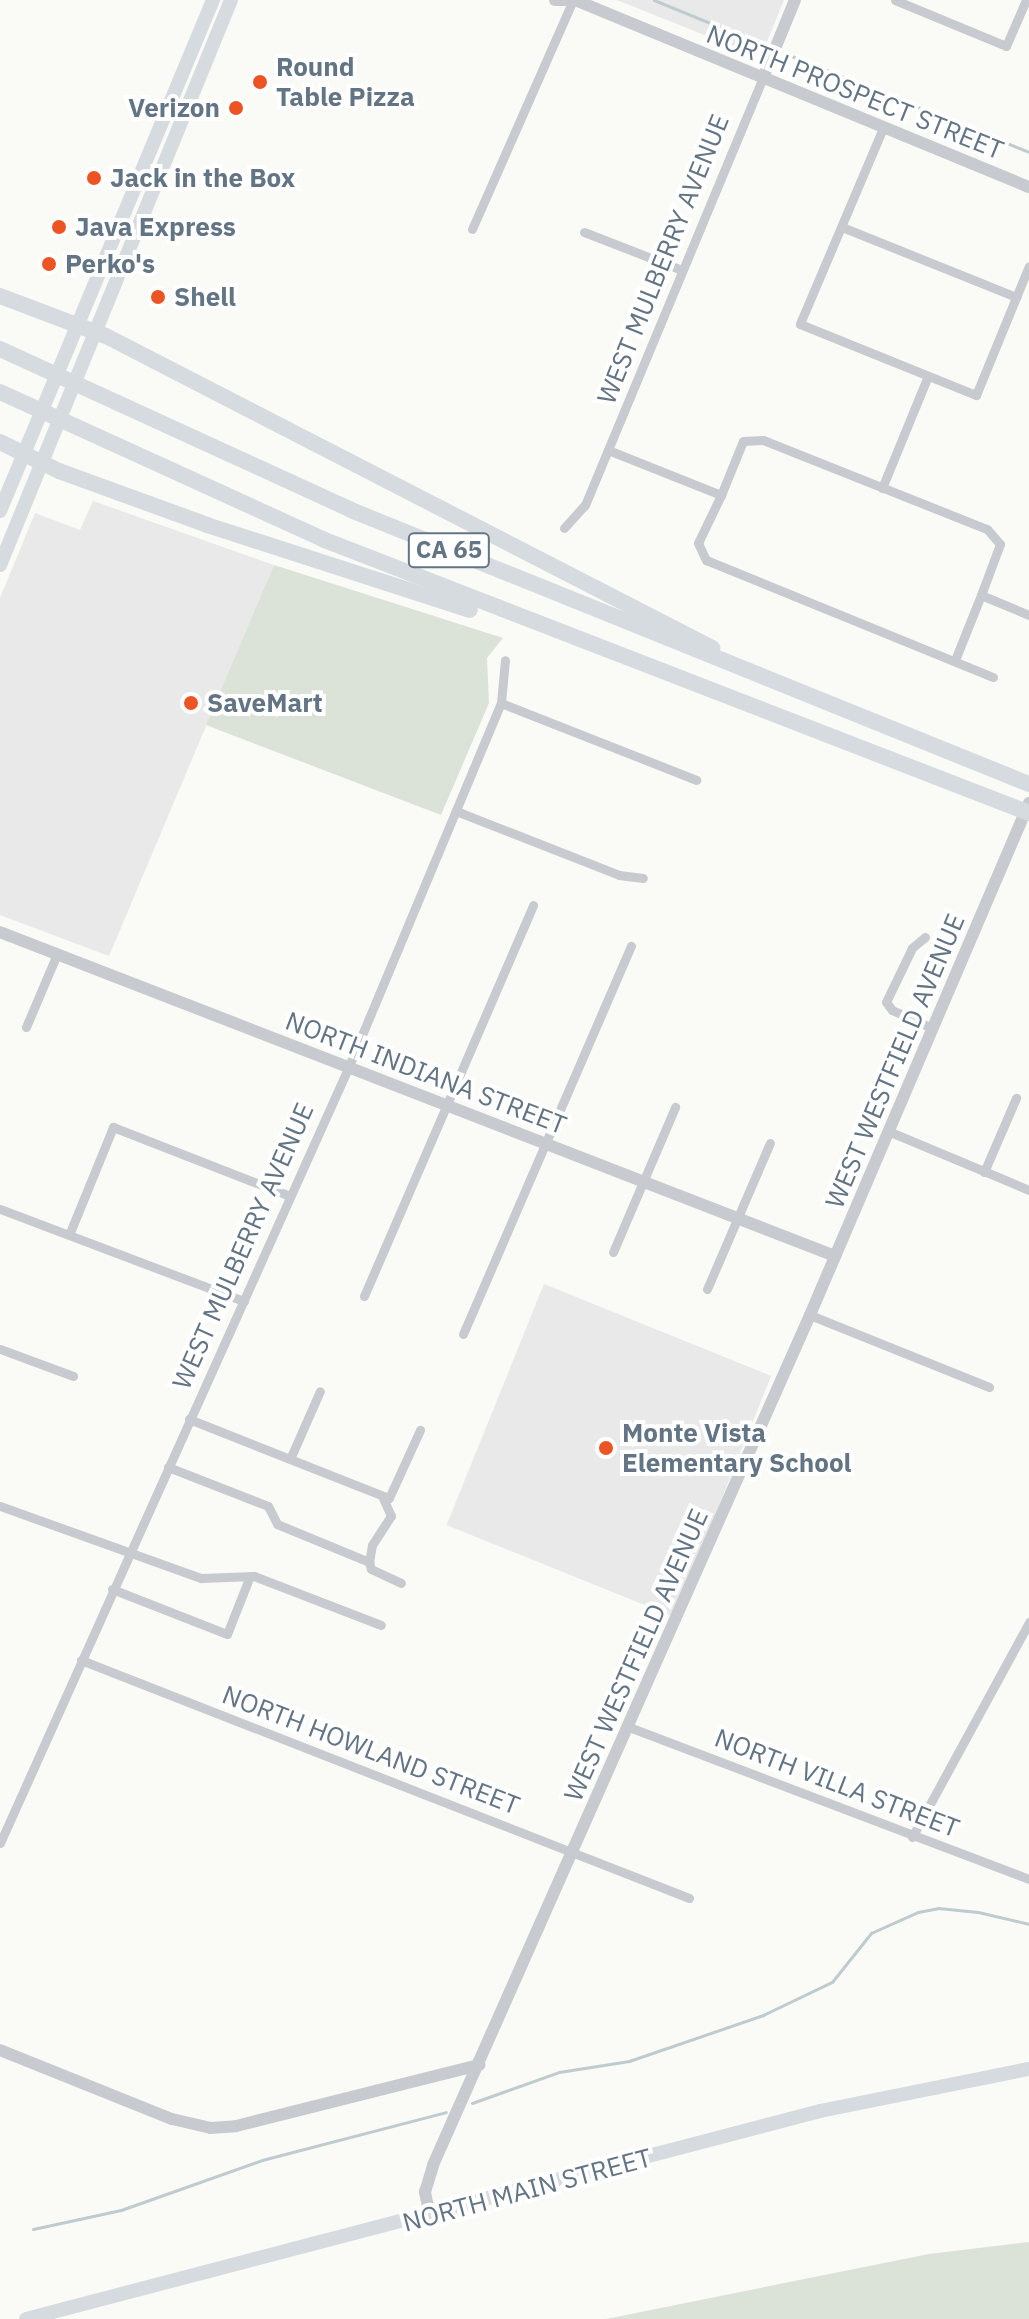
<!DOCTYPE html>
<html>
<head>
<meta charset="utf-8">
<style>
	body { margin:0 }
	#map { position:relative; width:1029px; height:2319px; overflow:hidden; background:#fafaf7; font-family:"IBM Plex Sans",sans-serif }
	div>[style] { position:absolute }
	.built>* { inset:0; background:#e8e9e8; transform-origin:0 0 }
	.green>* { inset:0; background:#dbe2d8 }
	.stream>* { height:3px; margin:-1.5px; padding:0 1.5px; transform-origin:1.5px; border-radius:1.5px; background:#becbcf }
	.minor>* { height:9px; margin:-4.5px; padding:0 4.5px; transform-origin:4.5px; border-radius:4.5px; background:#c7cbcf }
	.tertiary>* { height:12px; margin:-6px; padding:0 6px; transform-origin:6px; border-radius:6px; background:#c7cbcf }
	.secondary>* { height:14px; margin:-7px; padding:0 7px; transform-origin:7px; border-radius:7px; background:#d6dbdf }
	.motorway>* { height:16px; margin:-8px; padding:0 8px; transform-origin:8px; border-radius:8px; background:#d6dbdf }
	.dots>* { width:22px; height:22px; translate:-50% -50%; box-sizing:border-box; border:4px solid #fff; border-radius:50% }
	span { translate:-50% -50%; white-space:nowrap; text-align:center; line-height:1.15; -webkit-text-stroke:8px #fff; paint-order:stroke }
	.shield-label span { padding:2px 6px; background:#fff; border:2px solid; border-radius:6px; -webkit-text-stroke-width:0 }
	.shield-label { font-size:24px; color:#637584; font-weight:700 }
	.poi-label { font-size:26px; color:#637584; font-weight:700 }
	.left { translate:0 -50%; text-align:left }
	.right { translate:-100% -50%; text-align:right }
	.street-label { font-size:26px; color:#637584 }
</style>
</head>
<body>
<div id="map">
	<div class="built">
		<i style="clip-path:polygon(617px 0,784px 0,764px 49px,752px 54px)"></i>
		<i style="clip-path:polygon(93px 501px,274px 565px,109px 956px,0 915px,0 598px,35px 513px,80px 530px)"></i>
		<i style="left:544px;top:1284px;width:245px;height:260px;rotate:22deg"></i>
	</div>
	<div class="green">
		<i style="clip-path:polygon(274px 565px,503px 638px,487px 658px,489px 703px,441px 815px,206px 725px)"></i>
		<i style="clip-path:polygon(1029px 2242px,1029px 2319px,606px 2319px,929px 2254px)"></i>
	</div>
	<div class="stream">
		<i style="left:654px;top:0;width:121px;rotate:22.3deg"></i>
		<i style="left:784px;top:53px;width:264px;rotate:22deg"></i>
		<i style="left:472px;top:2103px;width:92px;rotate:-19.6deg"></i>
		<i style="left:559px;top:2072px;width:71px;rotate:-8.9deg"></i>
		<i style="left:629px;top:2061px;width:142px;rotate:-18.9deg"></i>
		<i style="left:763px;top:2015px;width:76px;rotate:-25.6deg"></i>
		<i style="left:832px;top:1982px;width:63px;rotate:-51.5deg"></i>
		<i style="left:871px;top:1933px;width:51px;rotate:-24.1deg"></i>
		<i style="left:918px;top:1912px;width:20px;rotate:-11deg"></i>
		<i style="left:938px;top:1908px;width:40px;rotate:5.7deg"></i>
		<i style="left:978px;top:1912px;width:52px;rotate:13.2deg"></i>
		<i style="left:33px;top:2229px;width:90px;rotate:-12.2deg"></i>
		<i style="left:121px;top:2210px;width:150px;rotate:-19.5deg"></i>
		<i style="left:262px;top:2160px;width:190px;rotate:-14.6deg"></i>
	</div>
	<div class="minor">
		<i style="left:895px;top:0;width:120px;rotate:22.5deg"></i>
		<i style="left:1006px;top:46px;width:50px;rotate:-66.5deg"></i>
		<i style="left:883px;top:128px;width:213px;rotate:113deg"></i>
		<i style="left:800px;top:324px;width:190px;rotate:22deg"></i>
		<i style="left:976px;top:395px;width:139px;rotate:-67.7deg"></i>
		<i style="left:842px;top:227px;width:188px;rotate:21.9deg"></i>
		<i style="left:472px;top:229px;width:250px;rotate:-66.2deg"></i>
		<i style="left:584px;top:232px;width:105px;rotate:21.2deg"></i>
		<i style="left:608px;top:450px;width:122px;rotate:21.7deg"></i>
		<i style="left:721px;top:495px;width:58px;rotate:-67.8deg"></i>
		<i style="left:743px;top:441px;width:20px;rotate:-3deg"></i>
		<i style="left:763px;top:440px;width:241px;rotate:21.7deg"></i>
		<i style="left:987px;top:529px;width:20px;rotate:49deg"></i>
		<i style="left:1000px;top:544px;width:54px;rotate:110.4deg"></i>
		<i style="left:981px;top:595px;width:52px;rotate:22.6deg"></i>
		<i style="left:882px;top:488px;width:121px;rotate:-67.7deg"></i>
		<i style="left:721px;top:495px;width:53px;rotate:115.6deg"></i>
		<i style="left:698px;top:543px;width:19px;rotate:65deg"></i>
		<i style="left:706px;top:560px;width:310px;rotate:22.2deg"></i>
		<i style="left:564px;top:528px;width:31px;rotate:-48deg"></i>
		<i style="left:585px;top:505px;width:463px;rotate:-67.4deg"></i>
		<i style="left:955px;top:660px;width:70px;rotate:-68.2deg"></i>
		<i style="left:501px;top:703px;width:210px;rotate:21.5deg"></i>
		<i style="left:456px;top:811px;width:175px;rotate:21.4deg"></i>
		<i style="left:619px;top:875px;width:24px;rotate:7deg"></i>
		<i style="left:925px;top:937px;width:17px;rotate:140deg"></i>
		<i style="left:912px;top:948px;width:60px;rotate:115.7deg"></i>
		<i style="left:886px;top:1002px;width:10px;rotate:53deg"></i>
		<i style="left:892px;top:1010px;width:44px;rotate:24.2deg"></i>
		<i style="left:26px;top:1027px;width:79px;rotate:-67deg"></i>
		<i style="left:888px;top:1131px;width:153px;rotate:22.7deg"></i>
		<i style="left:984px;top:1172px;width:81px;rotate:-66.6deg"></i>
		<i style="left:0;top:1209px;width:261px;rotate:20.7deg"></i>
		<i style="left:69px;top:1235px;width:117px;rotate:-67.8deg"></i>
		<i style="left:113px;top:1127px;width:190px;rotate:21.3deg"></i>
		<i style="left:613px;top:1252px;width:158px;rotate:-66.8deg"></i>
		<i style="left:707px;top:1289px;width:159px;rotate:-66.7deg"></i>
		<i style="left:364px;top:1296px;width:426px;rotate:-66.6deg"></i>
		<i style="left:810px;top:1315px;width:193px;rotate:21.9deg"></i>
		<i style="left:463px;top:1334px;width:423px;rotate:-66.6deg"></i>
		<i style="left:0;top:1349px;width:78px;rotate:20.3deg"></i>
		<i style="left:189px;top:1419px;width:215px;rotate:21.6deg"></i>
		<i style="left:389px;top:1498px;width:75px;rotate:-65.5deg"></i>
		<i style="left:290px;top:1459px;width:74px;rotate:-66.2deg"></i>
		<i style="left:168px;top:1467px;width:107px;rotate:21.3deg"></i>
		<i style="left:268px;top:1506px;width:20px;rotate:63deg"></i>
		<i style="left:277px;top:1524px;width:100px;rotate:22.4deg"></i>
		<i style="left:369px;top:1562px;width:7px;rotate:74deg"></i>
		<i style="left:371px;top:1569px;width:33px;rotate:25deg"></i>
		<i style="left:0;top:1506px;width:214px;rotate:19.7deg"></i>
		<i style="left:201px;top:1578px;width:53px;rotate:-2.2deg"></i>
		<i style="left:254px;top:1576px;width:136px;rotate:21.1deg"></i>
		<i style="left:369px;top:1562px;width:17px;rotate:-80deg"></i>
		<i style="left:372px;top:1545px;width:35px;rotate:-57deg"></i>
		<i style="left:391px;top:1516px;width:22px;rotate:-114deg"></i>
		<i style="left:112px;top:1589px;width:123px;rotate:21.4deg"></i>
		<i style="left:227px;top:1634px;width:62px;rotate:-68.4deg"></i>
		<i style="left:81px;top:1660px;width:653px;rotate:21.38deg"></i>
		<i style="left:629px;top:1727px;width:428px;rotate:20.8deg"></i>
		<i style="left:912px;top:1837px;width:245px;rotate:-61.4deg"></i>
		<i style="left:0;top:1843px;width:852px;rotate:-65.81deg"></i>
		<i style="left:349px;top:1066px;width:394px;rotate:-67.3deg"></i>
		<i style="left:501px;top:703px;width:43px;rotate:-84.7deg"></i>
	</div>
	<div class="tertiary">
		<i style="left:555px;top:0;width:10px"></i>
		<i style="left:575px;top:0;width:491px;rotate:22.4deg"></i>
		<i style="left:763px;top:78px;width:84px;rotate:-67.7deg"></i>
		<i style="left:0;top:932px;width:896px;rotate:21.21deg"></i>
		<i style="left:0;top:2050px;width:185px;rotate:21.9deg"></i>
		<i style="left:172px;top:2119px;width:39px;rotate:13deg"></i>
		<i style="left:210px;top:2128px;width:26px;rotate:-4deg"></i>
		<i style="left:236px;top:2126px;width:251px;rotate:-14.1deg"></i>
		<i style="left:430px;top:2216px;width:25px;rotate:-102deg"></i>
		<i style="left:425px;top:2192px;width:28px;rotate:-73deg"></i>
		<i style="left:433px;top:2165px;width:930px;rotate:-66.08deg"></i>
		<i style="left:810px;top:1315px;width:557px;rotate:-66.84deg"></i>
	</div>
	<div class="secondary">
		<i style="left:0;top:511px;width:554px;rotate:-67.37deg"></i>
		<i style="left:0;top:565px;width:610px;rotate:-67.76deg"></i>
		<i style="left:26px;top:2319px;width:821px;rotate:-14.68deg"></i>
		<i style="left:820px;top:2111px;width:213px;rotate:-11.4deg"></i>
	</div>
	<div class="motorway">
		<i style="left:0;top:296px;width:113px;rotate:20.7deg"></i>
		<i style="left:106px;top:336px;width:682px;rotate:27.24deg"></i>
		<i style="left:0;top:349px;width:386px;rotate:24.6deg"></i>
		<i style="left:351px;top:510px;width:731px;rotate:22.01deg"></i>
		<i style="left:0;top:392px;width:354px;rotate:24.5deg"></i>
		<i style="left:322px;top:539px;width:758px;rotate:21.18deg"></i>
		<i style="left:0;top:442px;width:66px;rotate:26.2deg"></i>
		<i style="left:59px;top:471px;width:158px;rotate:20deg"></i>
		<i style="left:207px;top:525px;width:276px;rotate:17.9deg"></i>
	</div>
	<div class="dots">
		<i style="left:260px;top:82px;background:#ed5424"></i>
		<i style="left:236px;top:108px;background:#ed5424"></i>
		<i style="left:94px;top:178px;background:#ed5424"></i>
		<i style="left:59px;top:227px;background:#ed5424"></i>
		<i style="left:49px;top:264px;background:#ed5424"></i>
		<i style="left:158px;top:297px;background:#ed5424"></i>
		<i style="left:191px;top:703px;background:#ed5424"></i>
		<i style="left:606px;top:1448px;background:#ed5424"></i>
	</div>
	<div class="shield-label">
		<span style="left:449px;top:550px">CA 65</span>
	</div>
	<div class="poi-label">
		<span class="left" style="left:276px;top:82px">Round<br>Table Pizza</span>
		<span class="right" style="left:220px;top:108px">Verizon</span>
		<span class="left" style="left:110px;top:178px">Jack in the Box</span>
		<span class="left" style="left:75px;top:227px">Java Express</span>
		<span class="left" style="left:65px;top:264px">Perko's</span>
		<span class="left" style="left:174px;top:297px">Shell</span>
		<span class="left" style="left:207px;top:703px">SaveMart</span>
		<span class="left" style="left:622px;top:1448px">Monte Vista<br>Elementary School</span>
	</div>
	<div class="street-label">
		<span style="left:855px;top:92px;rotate:22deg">NORTH PROSPECT STREET</span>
		<span style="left:663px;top:259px;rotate:-68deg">WEST MULBERRY AVENUE</span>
		<span style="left:895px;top:1061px;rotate:-67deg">WEST WESTFIELD AVENUE</span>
		<span style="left:426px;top:1073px;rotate:21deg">NORTH INDIANA STREET</span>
		<span style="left:243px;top:1246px;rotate:-66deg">WEST MULBERRY AVENUE</span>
		<span style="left:636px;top:1655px;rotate:-66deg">WEST WESTFIELD AVENUE</span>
		<span style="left:371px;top:1750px;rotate:21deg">NORTH HOWLAND STREET</span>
		<span style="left:837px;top:1783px;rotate:21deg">NORTH VILLA STREET</span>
		<span style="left:527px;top:2190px;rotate:-15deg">NORTH MAIN STREET</span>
	</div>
</div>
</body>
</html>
